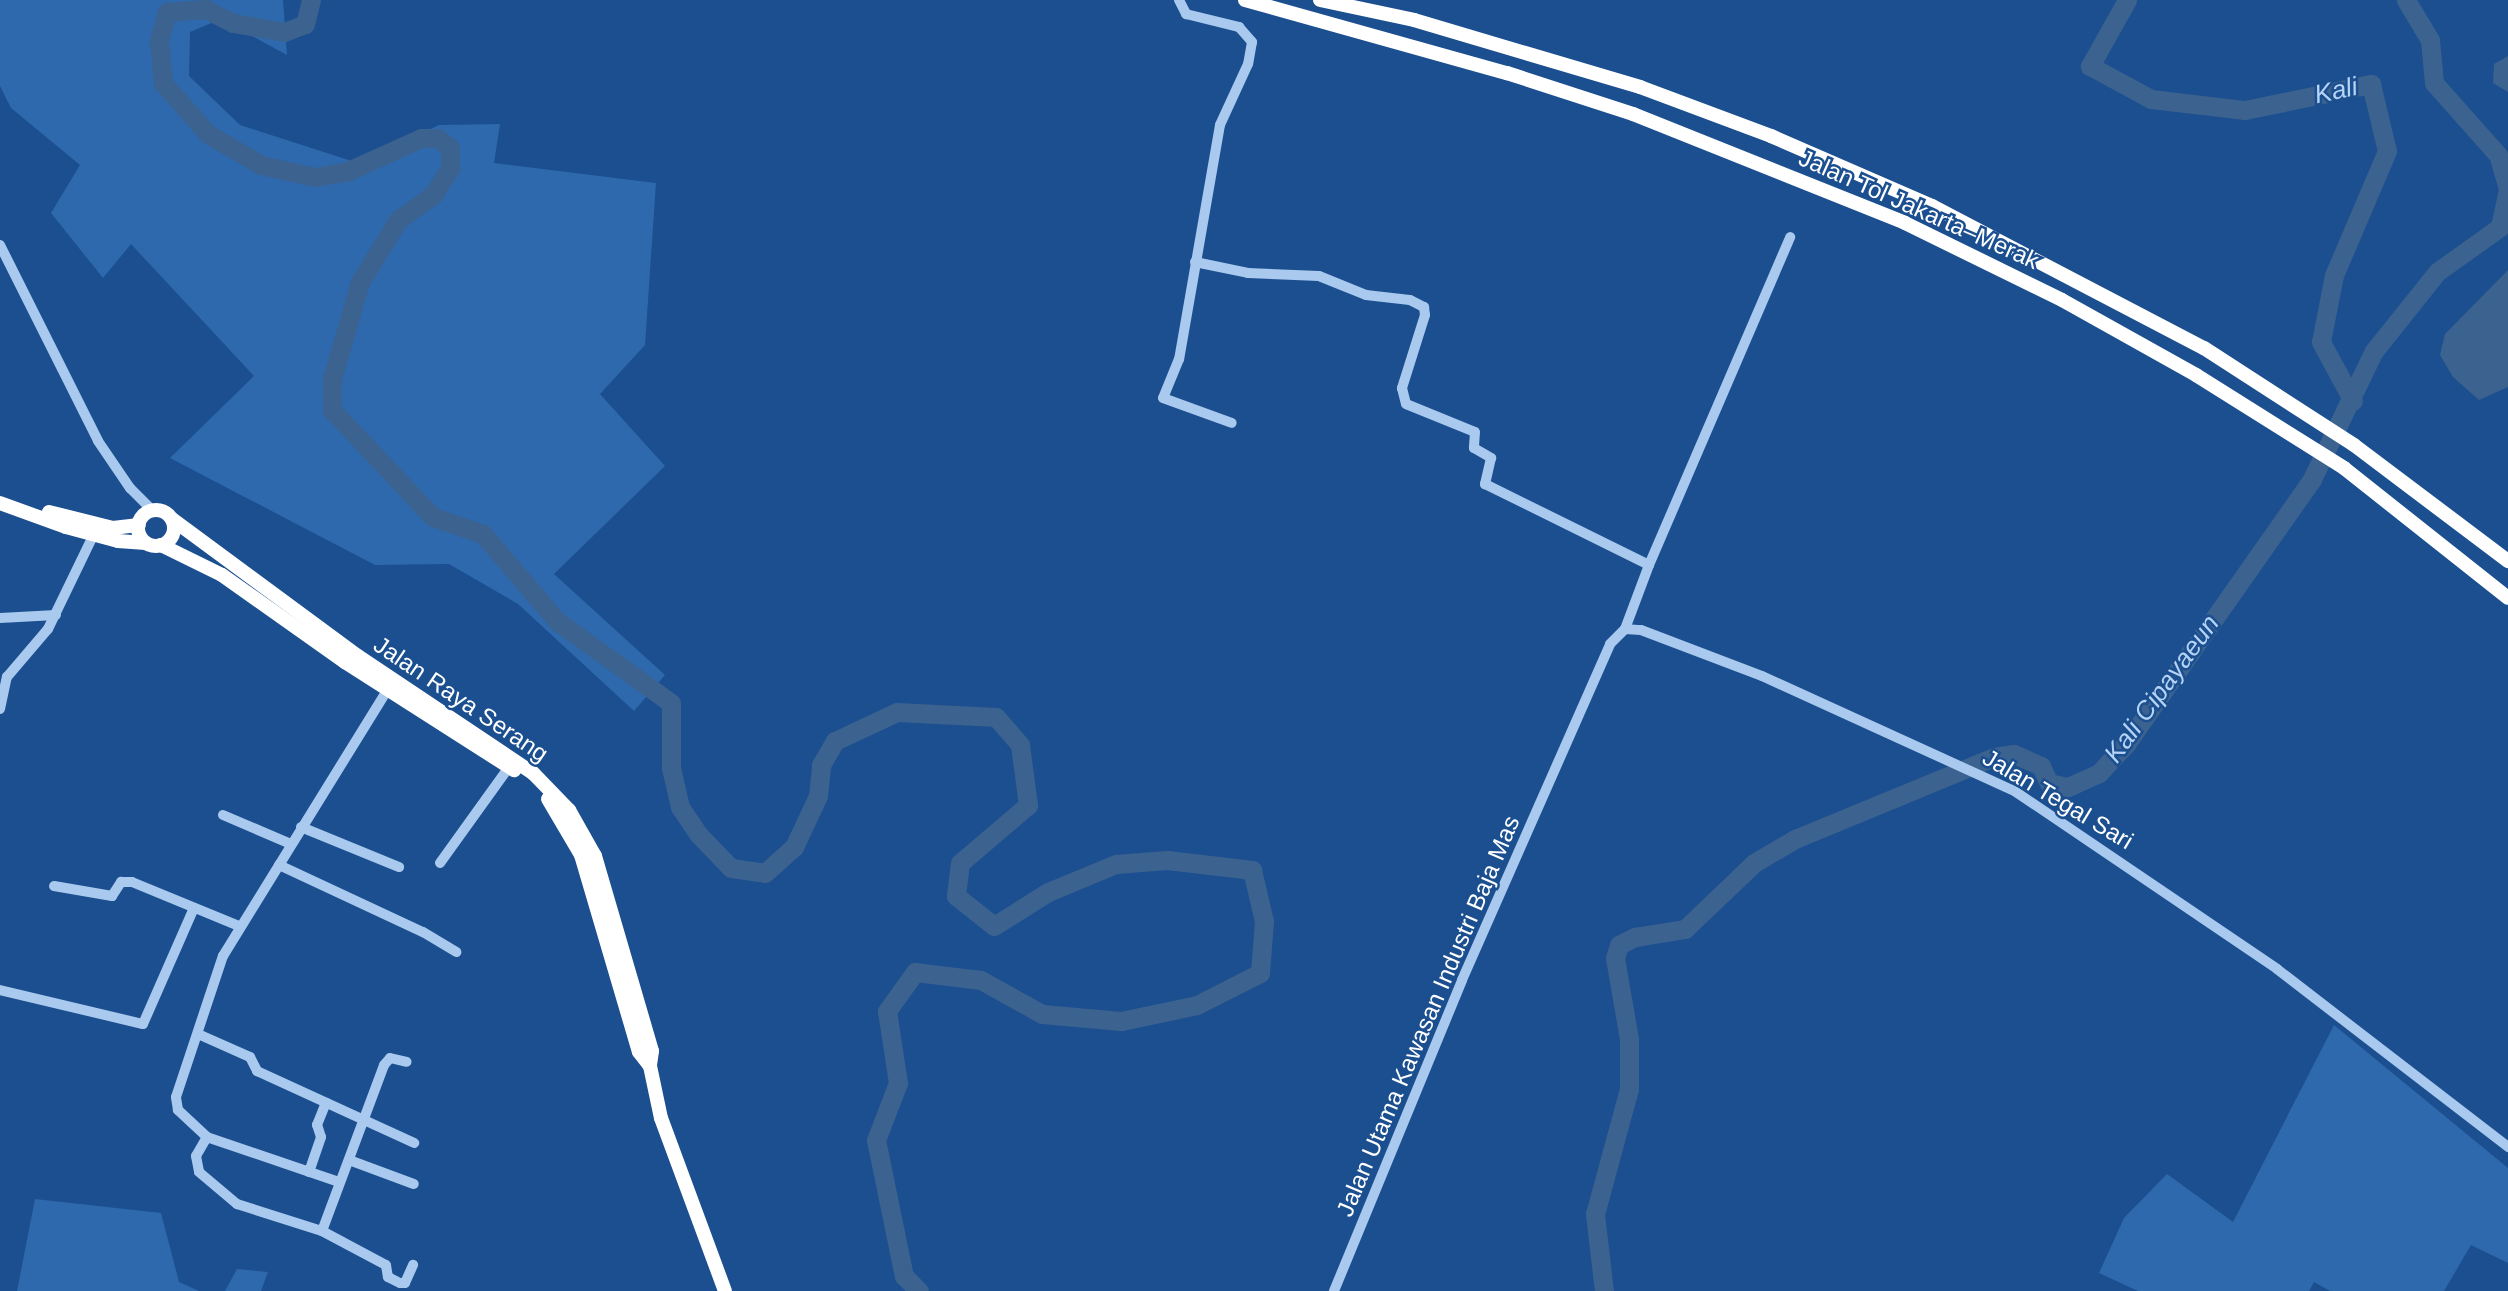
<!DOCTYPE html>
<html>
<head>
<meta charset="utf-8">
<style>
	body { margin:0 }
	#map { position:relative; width:2508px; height:1291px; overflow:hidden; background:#1b4f8f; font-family:Arial,sans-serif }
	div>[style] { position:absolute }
	.green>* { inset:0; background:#2e69ad }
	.water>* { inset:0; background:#3c6290 }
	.river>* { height:19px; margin:-9.5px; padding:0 9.5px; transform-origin:9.5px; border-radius:9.5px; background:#3c6290 }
	.minor>* { height:10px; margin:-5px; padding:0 5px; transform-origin:5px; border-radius:5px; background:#a9c9ee }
	.highway>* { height:14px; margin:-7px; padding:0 7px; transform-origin:7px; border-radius:7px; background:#fff }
	.highway>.ring { margin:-7px; padding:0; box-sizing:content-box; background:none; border:14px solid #fff; border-radius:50% }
	span { translate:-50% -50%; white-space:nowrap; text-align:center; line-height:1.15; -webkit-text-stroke:5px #1b4f8f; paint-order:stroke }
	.street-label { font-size:24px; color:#fff }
	.water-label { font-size:26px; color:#b5d3f5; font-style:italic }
</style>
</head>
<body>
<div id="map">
	<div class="green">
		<i style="clip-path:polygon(0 0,283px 0,287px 55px,221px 19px,190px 32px,189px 76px,240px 125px,358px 163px,439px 125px,500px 124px,494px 163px,656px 183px,645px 345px,600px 394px,665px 466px,554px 574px,665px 675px,634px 711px,518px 604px,449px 564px,375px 565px,170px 458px,254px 376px,131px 244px,103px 278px,51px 213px,80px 165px,11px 108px,0 86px)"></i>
		<i style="clip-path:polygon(2334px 1025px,2508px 1168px,2508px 1263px,2471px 1245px,2444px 1291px,2330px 1291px,2314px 1282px,2309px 1291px,2138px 1291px,2099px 1273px,2124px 1218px,2167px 1174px,2233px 1222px)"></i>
		<i style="clip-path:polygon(35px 1199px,161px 1213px,179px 1282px,199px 1291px,17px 1291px)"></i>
		<i style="clip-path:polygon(237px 1269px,268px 1272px,261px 1291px,225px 1291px)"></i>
	</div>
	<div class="water">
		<i style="clip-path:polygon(2508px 56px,2508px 92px,2493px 83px,2494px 64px)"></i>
		<i style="clip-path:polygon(2508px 270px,2508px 387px,2479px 400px,2453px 377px,2440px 355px,2445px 334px)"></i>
	</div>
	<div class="river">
		<i style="left:311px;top:0;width:25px;rotate:104deg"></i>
		<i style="left:305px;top:24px;width:22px;rotate:159deg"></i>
		<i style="left:284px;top:32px;width:52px;rotate:-170deg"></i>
		<i style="left:233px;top:23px;width:30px;rotate:-153deg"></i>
		<i style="left:206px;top:9px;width:39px;rotate:176deg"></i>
		<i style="left:167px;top:12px;width:29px;rotate:106deg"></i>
		<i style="left:159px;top:40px;width:43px;rotate:84.7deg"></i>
		<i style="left:163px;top:83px;width:68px;rotate:48.6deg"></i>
		<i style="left:208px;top:134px;width:61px;rotate:30.3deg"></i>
		<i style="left:261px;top:165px;width:55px;rotate:12.5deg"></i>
		<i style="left:315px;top:177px;width:34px;rotate:-10deg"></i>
		<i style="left:348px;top:171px;width:80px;rotate:-24.3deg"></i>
		<i style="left:421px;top:138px;width:17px"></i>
		<i style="left:438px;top:138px;width:16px;rotate:40deg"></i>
		<i style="left:450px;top:148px;width:20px;rotate:90deg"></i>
		<i style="left:450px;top:168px;width:31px;rotate:122deg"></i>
		<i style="left:434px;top:194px;width:44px;rotate:144.2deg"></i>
		<i style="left:398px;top:220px;width:73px;rotate:121.5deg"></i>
		<i style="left:360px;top:282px;width:101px;rotate:106.1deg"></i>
		<i style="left:332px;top:379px;width:31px;rotate:90deg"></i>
		<i style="left:332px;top:410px;width:147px;rotate:46.7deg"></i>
		<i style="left:433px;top:517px;width:53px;rotate:18.8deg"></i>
		<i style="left:483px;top:534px;width:114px;rotate:49.6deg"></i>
		<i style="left:557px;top:621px;width:140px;rotate:35.7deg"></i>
		<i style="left:671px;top:703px;width:65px;rotate:90deg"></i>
		<i style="left:671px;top:768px;width:40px;rotate:77deg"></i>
		<i style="left:680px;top:807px;width:32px;rotate:56deg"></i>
		<i style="left:698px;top:834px;width:47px;rotate:45.9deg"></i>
		<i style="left:731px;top:868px;width:34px;rotate:8deg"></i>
		<i style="left:765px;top:873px;width:39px;rotate:-42deg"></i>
		<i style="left:794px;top:847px;width:56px;rotate:-64.8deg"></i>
		<i style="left:818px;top:796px;width:31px;rotate:-84deg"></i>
		<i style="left:821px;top:765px;width:28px;rotate:-60deg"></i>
		<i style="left:835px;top:741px;width:68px;rotate:-25.1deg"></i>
		<i style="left:897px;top:712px;width:99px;rotate:2.9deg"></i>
		<i style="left:996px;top:717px;width:37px;rotate:49deg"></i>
		<i style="left:1020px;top:745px;width:61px;rotate:82.4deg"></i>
		<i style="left:1028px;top:805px;width:89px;rotate:139.5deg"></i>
		<i style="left:960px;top:863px;width:33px;rotate:97deg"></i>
		<i style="left:956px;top:896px;width:48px;rotate:38.3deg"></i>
		<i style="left:994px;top:926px;width:64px;rotate:-32.2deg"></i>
		<i style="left:1048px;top:892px;width:74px;rotate:-22.4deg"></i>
		<i style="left:1116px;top:864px;width:51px;rotate:-4.5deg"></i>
		<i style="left:1167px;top:860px;width:86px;rotate:6.7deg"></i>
		<i style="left:1252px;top:870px;width:52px;rotate:76.8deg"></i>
		<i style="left:1264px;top:921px;width:52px;rotate:94.4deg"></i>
		<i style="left:1260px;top:973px;width:71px;rotate:153.1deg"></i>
		<i style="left:1197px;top:1005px;width:78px;rotate:168.1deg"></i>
		<i style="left:1121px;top:1021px;width:79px;rotate:-174.9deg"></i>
		<i style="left:1042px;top:1014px;width:70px;rotate:-150.9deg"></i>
		<i style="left:981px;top:980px;width:66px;rotate:-173.1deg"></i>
		<i style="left:915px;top:972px;width:48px;rotate:125.7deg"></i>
		<i style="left:887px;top:1011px;width:73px;rotate:81.3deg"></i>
		<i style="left:898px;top:1083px;width:61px;rotate:111.1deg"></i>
		<i style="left:876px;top:1140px;width:139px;rotate:78.4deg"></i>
		<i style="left:904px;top:1276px;width:21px;rotate:45deg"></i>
		<i style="left:2127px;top:0;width:76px;rotate:119.3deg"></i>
		<i style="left:2090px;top:66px;width:69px;rotate:28.4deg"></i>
		<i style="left:2151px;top:99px;width:95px;rotate:6.7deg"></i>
		<i style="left:2245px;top:110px;width:129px;rotate:-11.7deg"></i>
		<i style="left:2371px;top:84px;width:69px;rotate:76.6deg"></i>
		<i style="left:2387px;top:151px;width:135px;rotate:113.1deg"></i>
		<i style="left:2334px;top:275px;width:68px;rotate:101deg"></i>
		<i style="left:2321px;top:342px;width:67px;rotate:61.5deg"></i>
		<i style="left:1604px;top:1291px;width:78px;rotate:-96.7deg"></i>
		<i style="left:1595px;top:1214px;width:130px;rotate:-74.8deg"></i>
		<i style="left:1629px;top:1089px;width:50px;rotate:-90deg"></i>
		<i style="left:1629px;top:1039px;width:82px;rotate:-99.8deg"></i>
		<i style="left:1615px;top:958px;width:14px;rotate:-73deg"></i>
		<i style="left:1619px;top:945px;width:18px;rotate:-27deg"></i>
		<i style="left:1635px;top:937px;width:51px;rotate:-9.1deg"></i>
		<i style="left:1685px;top:929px;width:95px;rotate:-43.7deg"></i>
		<i style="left:1754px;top:863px;width:48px;rotate:-30.3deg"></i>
		<i style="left:1795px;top:839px;width:215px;rotate:-22.4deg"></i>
		<i style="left:1994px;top:757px;width:20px;rotate:-9deg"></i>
		<i style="left:2014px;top:754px;width:30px;rotate:24deg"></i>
		<i style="left:2041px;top:766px;width:19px;rotate:65deg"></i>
		<i style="left:2049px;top:783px;width:19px;rotate:12deg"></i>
		<i style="left:2068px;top:787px;width:34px;rotate:-24deg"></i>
		<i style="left:2099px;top:773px;width:40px;rotate:-47deg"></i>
		<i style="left:2126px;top:744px;width:324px;rotate:-54.9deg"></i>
		<i style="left:2312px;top:479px;width:142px;rotate:-64.2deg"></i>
		<i style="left:2374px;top:351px;width:101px;rotate:-51.4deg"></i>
		<i style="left:2437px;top:272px;width:77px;rotate:-35.5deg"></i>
		<i style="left:2500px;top:227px;width:39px;rotate:-78deg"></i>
		<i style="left:2508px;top:189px;width:35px;rotate:-106deg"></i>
		<i style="left:2498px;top:155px;width:96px;rotate:-131.6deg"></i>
		<i style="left:2434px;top:83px;width:43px;rotate:-95.3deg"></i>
		<i style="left:2430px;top:40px;width:47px;rotate:-121deg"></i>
	</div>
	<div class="minor">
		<i style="left:1179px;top:0;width:16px;rotate:63deg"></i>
		<i style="left:1186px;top:14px;width:55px;rotate:13.8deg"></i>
		<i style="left:1239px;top:27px;width:20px;rotate:49deg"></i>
		<i style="left:1252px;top:42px;width:22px;rotate:100deg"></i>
		<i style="left:1248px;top:64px;width:67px;rotate:114.7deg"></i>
		<i style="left:1220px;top:125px;width:238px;rotate:99.9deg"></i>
		<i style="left:1179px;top:359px;width:42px;rotate:112.3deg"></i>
		<i style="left:1163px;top:398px;width:73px;rotate:19.9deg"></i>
		<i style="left:0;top:245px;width:219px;rotate:63.4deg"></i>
		<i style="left:98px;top:441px;width:57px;rotate:55.8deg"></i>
		<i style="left:130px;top:488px;width:33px;rotate:45deg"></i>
		<i style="left:1195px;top:262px;width:54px;rotate:11.7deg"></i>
		<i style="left:1248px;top:273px;width:71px;rotate:2.4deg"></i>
		<i style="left:1319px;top:276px;width:51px;rotate:22deg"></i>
		<i style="left:1366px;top:295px;width:44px;rotate:6.5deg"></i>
		<i style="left:1410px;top:300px;width:16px;rotate:27deg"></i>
		<i style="left:1424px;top:307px;width:8px;rotate:83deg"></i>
		<i style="left:1425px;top:315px;width:77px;rotate:107.5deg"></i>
		<i style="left:1402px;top:388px;width:16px;rotate:76deg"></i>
		<i style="left:1406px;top:404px;width:74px;rotate:22.1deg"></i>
		<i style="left:1475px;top:432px;width:16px;rotate:94deg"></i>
		<i style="left:1474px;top:448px;width:20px;rotate:30deg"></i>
		<i style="left:1491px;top:458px;width:27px;rotate:103deg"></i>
		<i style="left:1485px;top:484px;width:183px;rotate:26.3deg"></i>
		<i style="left:0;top:618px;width:56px;rotate:-3.1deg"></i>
		<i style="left:1625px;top:629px;width:68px;rotate:-69.4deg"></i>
		<i style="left:1649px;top:565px;width:357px;rotate:-66.7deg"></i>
		<i style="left:0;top:709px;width:33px;rotate:-78deg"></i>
		<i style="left:7px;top:677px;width:63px;rotate:-49.5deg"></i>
		<i style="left:48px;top:629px;width:106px;rotate:-64.2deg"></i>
		<i style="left:223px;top:815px;width:74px;rotate:23.1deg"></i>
		<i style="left:301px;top:827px;width:106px;rotate:22.2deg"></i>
		<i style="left:440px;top:863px;width:118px;rotate:-54.3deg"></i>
		<i style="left:279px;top:865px;width:159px;rotate:25deg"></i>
		<i style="left:423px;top:932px;width:39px;rotate:31deg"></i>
		<i style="left:54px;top:886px;width:59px;rotate:9.8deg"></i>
		<i style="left:112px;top:896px;width:17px;rotate:-57deg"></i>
		<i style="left:121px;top:882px;width:11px"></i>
		<i style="left:132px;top:882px;width:116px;rotate:22.4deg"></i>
		<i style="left:0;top:990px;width:147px;rotate:13.4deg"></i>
		<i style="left:143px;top:1024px;width:127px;rotate:-66.3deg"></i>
		<i style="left:198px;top:1034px;width:57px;rotate:23.9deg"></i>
		<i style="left:250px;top:1057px;width:16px;rotate:63deg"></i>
		<i style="left:257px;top:1071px;width:173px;rotate:24.6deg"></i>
		<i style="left:207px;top:1137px;width:22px;rotate:120deg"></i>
		<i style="left:196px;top:1156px;width:16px;rotate:79deg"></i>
		<i style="left:199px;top:1172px;width:50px;rotate:40.1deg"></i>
		<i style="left:237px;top:1204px;width:89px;rotate:17.6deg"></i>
		<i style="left:322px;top:1231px;width:72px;rotate:28deg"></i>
		<i style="left:386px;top:1265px;width:12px;rotate:81deg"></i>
		<i style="left:388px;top:1277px;width:13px;rotate:27deg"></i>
		<i style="left:400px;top:1283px;width:5px"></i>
		<i style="left:405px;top:1283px;width:20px;rotate:-66deg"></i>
		<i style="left:349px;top:1160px;width:69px;rotate:20.3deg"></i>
		<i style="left:309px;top:1172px;width:37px;rotate:-71deg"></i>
		<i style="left:321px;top:1137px;width:13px;rotate:-108deg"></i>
		<i style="left:317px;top:1125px;width:24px;rotate:-68deg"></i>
		<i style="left:339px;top:1182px;width:139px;rotate:-161.2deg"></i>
		<i style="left:207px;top:1137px;width:40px;rotate:-137deg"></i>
		<i style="left:178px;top:1110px;width:13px;rotate:-99deg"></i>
		<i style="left:176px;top:1097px;width:149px;rotate:-71.6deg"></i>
		<i style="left:223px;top:956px;width:312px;rotate:-58.3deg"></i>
		<i style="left:322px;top:1231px;width:177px;rotate:-69.5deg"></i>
		<i style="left:384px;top:1065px;width:9px;rotate:-49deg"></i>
		<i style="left:390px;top:1058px;width:17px;rotate:13deg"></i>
		<i style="left:1334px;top:1291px;width:336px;rotate:-67.6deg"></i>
		<i style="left:1462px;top:980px;width:367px;rotate:-66.2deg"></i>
		<i style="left:1610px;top:644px;width:21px;rotate:-45deg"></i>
		<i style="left:1625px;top:629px;width:16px;rotate:4deg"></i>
		<i style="left:1641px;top:630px;width:129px;rotate:20.8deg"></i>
		<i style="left:1762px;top:676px;width:279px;rotate:24.5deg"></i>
		<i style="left:2016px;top:792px;width:315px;rotate:34.1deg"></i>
		<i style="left:2277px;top:969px;width:292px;rotate:37.6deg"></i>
	</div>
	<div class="highway">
		<i style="left:1245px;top:0;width:272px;rotate:15.6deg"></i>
		<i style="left:1507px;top:73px;width:133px;rotate:18deg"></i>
		<i style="left:1633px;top:114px;width:293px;rotate:21.8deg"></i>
		<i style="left:1905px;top:223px;width:175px;rotate:26.1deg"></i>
		<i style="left:2062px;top:300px;width:154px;rotate:29.2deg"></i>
		<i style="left:2196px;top:375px;width:175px;rotate:32.1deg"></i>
		<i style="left:2344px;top:468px;width:209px;rotate:38.4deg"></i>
		<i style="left:1320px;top:0;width:96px;rotate:12deg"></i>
		<i style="left:1414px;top:20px;width:236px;rotate:16.5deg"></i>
		<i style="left:1640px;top:87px;width:140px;rotate:20.5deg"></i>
		<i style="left:1771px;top:136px;width:176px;rotate:23.5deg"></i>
		<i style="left:1932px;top:206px;width:307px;rotate:27.6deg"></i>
		<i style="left:2204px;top:348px;width:179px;rotate:32.9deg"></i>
		<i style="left:2354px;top:445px;width:193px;rotate:37deg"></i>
		<i style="left:0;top:503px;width:70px;rotate:20deg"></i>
		<i style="left:66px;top:527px;width:54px;rotate:15.1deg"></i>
		<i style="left:118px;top:541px;width:28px;rotate:4deg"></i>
		<i class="ring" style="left:138px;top:510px;width:22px;height:22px"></i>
		<i style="left:49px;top:512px;width:66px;rotate:14deg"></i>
		<i style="left:113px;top:528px;width:26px;rotate:-7deg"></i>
		<i style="left:172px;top:519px;width:231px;rotate:36.4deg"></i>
		<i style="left:358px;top:656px;width:211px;rotate:33.8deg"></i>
		<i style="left:533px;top:773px;width:52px;rotate:45.8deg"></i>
		<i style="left:569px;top:810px;width:53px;rotate:60.5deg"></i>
		<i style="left:595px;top:856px;width:203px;rotate:73.7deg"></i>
		<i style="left:652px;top:1051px;width:15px;rotate:98deg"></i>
		<i style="left:650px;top:1066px;width:53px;rotate:78.1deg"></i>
		<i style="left:661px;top:1118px;width:184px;rotate:69.7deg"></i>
		<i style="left:161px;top:545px;width:68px;rotate:26.2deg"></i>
		<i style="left:222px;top:575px;width:151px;rotate:35.3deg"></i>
		<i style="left:345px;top:662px;width:201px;rotate:32.6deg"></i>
		<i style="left:548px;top:799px;width:65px;rotate:59.5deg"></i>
		<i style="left:581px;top:855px;width:205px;rotate:73.6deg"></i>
		<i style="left:639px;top:1052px;width:18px;rotate:52deg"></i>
	</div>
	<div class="street-label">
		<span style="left:1919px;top:209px;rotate:24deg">Jalan Tol Jakarta–Merak</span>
		<span style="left:461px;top:699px;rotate:34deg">Jalan Raya Serang</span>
		<span style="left:2058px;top:799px;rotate:31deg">Jalan Tegal Sari</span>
		<span style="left:1428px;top:1016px;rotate:-67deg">Jalan Utama Kawasan Industri Baja Mas</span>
	</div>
	<div class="water-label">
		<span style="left:2336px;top:91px;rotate:-12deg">Kali</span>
		<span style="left:2162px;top:689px;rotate:-54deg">Kali Cipayaeun</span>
	</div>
</div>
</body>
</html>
